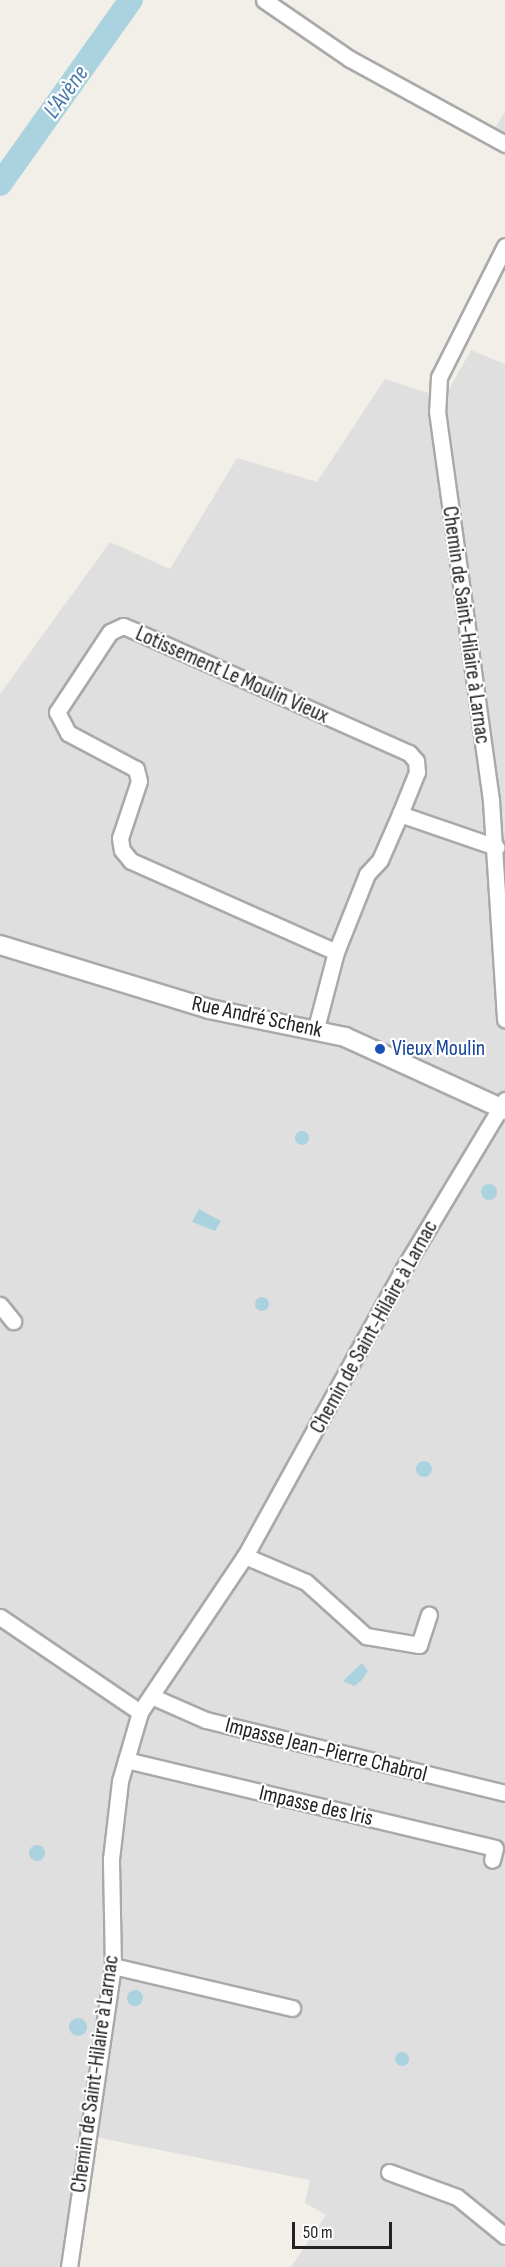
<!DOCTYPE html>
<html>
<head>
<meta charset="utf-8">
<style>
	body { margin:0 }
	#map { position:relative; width:505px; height:2267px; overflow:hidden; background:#f2efe9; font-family:"Sofia Sans Condensed",sans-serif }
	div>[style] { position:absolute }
	.residential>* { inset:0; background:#e0dfdf }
	.water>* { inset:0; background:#aad3df }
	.round { border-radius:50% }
	.river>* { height:24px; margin:-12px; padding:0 12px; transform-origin:12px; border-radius:12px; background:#aad3df }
	.roads { filter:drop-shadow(2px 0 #a9a9a9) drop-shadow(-2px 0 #a9a9a9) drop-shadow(0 2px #a9a9a9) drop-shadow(0 -2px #a9a9a9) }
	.minor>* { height:15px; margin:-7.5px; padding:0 7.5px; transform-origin:7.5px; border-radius:7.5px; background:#fff }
	.tertiary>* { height:18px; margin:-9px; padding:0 9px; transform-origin:9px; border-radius:9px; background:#fff }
	.dots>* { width:16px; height:16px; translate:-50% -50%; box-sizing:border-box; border:3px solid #fff; border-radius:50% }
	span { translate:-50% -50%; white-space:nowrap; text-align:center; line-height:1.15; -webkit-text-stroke:4.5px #fff; paint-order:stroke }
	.street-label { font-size:22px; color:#222 }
	.transit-label { font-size:22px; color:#164399 }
	.left { translate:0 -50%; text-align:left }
	.water-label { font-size:24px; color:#4a7aab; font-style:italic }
	.scale { position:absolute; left:292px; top:2222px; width:100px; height:27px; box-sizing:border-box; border:3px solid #222; border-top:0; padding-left:8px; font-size:18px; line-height:21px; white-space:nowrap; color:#222; -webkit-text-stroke:4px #fff; paint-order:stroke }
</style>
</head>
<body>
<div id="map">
	<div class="residential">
		<i style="clip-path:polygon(505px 111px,505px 153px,486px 144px)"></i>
		<i style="clip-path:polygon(471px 350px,505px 364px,505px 2267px,291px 2267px,326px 2215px,305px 2203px,310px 2180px,85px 2135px,63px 2267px,0 2267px,0 694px,110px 542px,170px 569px,237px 458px,317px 482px,385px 379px,444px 398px)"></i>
	</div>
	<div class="water">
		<i class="round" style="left:295px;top:1131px;width:14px;height:14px"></i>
		<i class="round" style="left:481px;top:1184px;width:16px;height:16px"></i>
		<i style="clip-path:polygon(199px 1209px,221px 1221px,215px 1231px,192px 1222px)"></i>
		<i class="round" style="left:255px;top:1297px;width:14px;height:14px"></i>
		<i class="round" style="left:416px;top:1461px;width:16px;height:16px"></i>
		<i style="clip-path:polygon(362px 1663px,368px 1671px,361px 1681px,354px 1686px,343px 1681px)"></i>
		<i class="round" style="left:29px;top:1845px;width:16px;height:16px"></i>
		<i class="round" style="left:127px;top:1990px;width:16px;height:16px"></i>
		<i class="round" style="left:69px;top:2018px;width:18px;height:18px"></i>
		<i class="round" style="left:395px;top:2052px;width:14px;height:14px"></i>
	</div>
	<div class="river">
		<i style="left:0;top:184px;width:226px;rotate:-54.6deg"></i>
	</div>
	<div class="roads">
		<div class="minor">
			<i style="left:264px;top:0;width:104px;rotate:34.5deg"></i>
			<i style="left:350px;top:59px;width:177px;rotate:28.7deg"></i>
			<i style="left:505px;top:246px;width:147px;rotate:116.7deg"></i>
			<i style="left:439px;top:377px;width:34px;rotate:93deg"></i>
			<i style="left:437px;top:411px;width:394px;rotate:82.1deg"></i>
			<i style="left:491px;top:801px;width:219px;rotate:86.3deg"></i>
			<i style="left:400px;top:814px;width:102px;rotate:19deg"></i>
			<i style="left:316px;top:1028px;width:79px;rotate:-75.3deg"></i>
			<i style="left:336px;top:952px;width:84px;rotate:-68.3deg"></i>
			<i style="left:367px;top:874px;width:19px;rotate:-47deg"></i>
			<i style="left:380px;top:860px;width:50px;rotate:-66.5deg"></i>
			<i style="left:400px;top:814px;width:45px;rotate:-68deg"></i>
			<i style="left:417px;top:772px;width:11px;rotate:-95deg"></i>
			<i style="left:416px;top:761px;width:11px;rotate:-131deg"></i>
			<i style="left:409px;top:753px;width:300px;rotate:-156deg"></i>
			<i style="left:135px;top:631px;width:13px;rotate:-157deg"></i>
			<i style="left:123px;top:626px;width:14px;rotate:155deg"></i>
			<i style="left:110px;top:632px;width:96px;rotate:123.5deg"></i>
			<i style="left:57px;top:712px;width:24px;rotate:62deg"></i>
			<i style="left:68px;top:733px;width:77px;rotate:27.9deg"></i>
			<i style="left:136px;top:769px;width:12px;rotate:76deg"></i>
			<i style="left:139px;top:781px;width:60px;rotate:108.4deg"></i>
			<i style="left:120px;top:838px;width:12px;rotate:81deg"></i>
			<i style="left:122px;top:850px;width:14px;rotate:51deg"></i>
			<i style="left:131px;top:861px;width:224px;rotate:23.9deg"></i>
			<i style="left:0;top:1305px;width:21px;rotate:51deg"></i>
			<i style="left:245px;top:1556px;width:66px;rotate:23.1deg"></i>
			<i style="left:306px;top:1582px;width:81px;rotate:42deg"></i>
			<i style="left:366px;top:1636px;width:54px;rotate:9.6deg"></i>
			<i style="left:419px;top:1645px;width:32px;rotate:-72deg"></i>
			<i style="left:0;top:1617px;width:169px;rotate:34.2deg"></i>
			<i style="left:151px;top:1696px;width:60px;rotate:23.6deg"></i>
			<i style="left:206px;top:1720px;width:308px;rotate:13.7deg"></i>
			<i style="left:126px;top:1760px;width:379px;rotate:13.4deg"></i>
			<i style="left:495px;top:1848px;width:12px;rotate:104deg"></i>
			<i style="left:113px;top:1966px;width:184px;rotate:13.2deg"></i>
			<i style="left:389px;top:2172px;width:72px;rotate:20.2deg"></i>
			<i style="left:457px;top:2197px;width:62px;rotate:39.1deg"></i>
			<i style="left:69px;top:2267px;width:304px;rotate:-81.7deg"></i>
			<i style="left:113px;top:1966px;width:107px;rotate:-91.1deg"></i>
			<i style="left:111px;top:1859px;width:79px;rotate:-83.4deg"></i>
			<i style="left:120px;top:1781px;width:72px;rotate:-73.8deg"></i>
			<i style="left:140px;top:1712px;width:188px;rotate:-56.1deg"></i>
			<i style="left:245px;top:1556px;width:329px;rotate:-61.1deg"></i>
			<i style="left:404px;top:1268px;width:196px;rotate:-59deg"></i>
		</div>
		<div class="tertiary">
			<i style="left:0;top:945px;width:219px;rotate:17deg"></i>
			<i style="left:209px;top:1009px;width:139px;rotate:11.6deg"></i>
			<i style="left:345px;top:1037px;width:176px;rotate:24.5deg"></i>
		</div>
	</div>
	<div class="dots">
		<i style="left:380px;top:1049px;background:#1a4fb4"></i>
	</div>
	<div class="street-label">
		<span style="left:466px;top:625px;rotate:82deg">Chemin de Saint-Hilaire à Larnac</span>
		<span style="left:232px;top:675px;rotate:24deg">Lotissement Le Moulin Vieux</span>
		<span style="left:257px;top:1017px;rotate:12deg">Rue André Schenk</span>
		<span style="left:374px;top:1327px;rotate:-61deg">Chemin de Saint-Hilaire à Larnac</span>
		<span style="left:326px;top:1750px;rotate:14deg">Impasse Jean-Pierre Chabrol</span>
		<span style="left:316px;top:1806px;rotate:13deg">Impasse des Iris</span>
		<span style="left:95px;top:2074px;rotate:-82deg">Chemin de Saint-Hilaire à Larnac</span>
	</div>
	<div class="transit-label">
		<span class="left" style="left:392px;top:1049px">Vieux Moulin</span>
	</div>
	<div class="water-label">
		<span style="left:66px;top:92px;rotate:-54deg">L'Avène</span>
	</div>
	<div class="scale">50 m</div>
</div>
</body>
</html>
